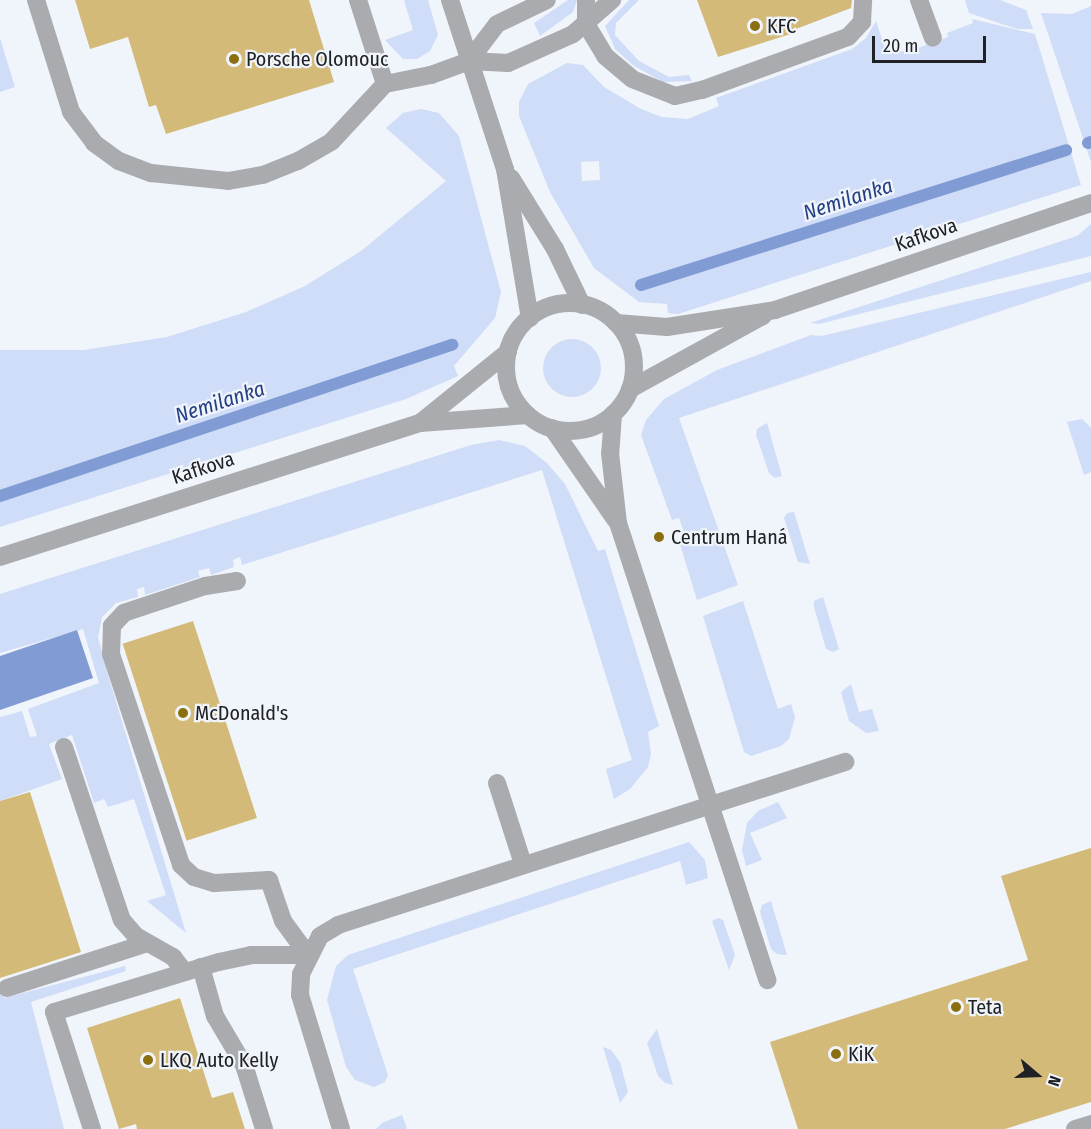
<!DOCTYPE html>
<html>
<head>
<meta charset="utf-8">
<style>
	body { margin:0 }
	#map { position:relative; width:1091px; height:1129px; overflow:hidden; background:#f0f4fb; font-family:"Fira Sans Condensed",sans-serif }
	div>[style] { position:absolute }
	.green>* { inset:0; background:#d0ddf8 }
	.round { border-radius:50% }
	.water>* { inset:0; background:#819bd4 }
	.stream>* { height:12px; margin:-6px; padding:0 6px; transform-origin:6px; border-radius:6px; background:#819bd4 }
	.building>* { inset:0; background:#d4ba78; transform-origin:0 0 }
	.minor>* { height:18px; margin:-9px; padding:0 9px; transform-origin:9px; border-radius:9px; background:#aaabae }
	.minor>.ring { margin:-9px; padding:0; box-sizing:content-box; background:none; border:18px solid #aaabae; border-radius:50% }
	.dots>* { width:16px; height:16px; translate:-50% -50%; box-sizing:border-box; border:3px solid #f0f4fb; border-radius:50% }
	span { translate:-50% -50%; white-space:nowrap; text-align:center; line-height:1.15; -webkit-text-stroke:4.5px #f0f4fb; paint-order:stroke }
	.poi-label { font-size:20px; color:#202124 }
	.left { translate:0 -50%; text-align:left }
	.street-label { font-size:20px; color:#202124 }
	.water-label { font-size:21px; color:#243f83; font-style:italic }
	.north { position:absolute; left:1007px; top:1045px; width:60px; height:60px; -webkit-text-stroke:4px #f0f4fb; paint-order:stroke; rotate:109deg; font-size:16px; font-weight:700; line-height:24px; text-align:center; color:#202124 }
	.north::after { content:''; display:block; margin:auto; width:21px; height:27px; background:#202124; clip-path:polygon(50% 0,100% 100%,50% 72%,0 100%) }
	.scale { position:absolute; left:872px; top:36px; width:114px; height:27px; box-sizing:border-box; border:3px solid #202124; border-top:0; padding-left:8px; font-size:18px; line-height:21px; white-space:nowrap; color:#202124; -webkit-text-stroke:4px #f0f4fb; paint-order:stroke }
</style>
</head>
<body>
<div id="map">
	<div class="green">
		<i style="clip-path:polygon(404px 0,428px 0,438px 35px,430px 51px,417px 59px,403px 59px,385px 40px,413px 30px)"></i>
		<i style="clip-path:polygon(568px 0,577px 0,573px 12px,540px 36px,534px 23px)"></i>
		<i style="clip-path:polygon(629px 0,639px 0,616px 23px,615px 35px,639px 61px,669px 77px,689px 75px,692px 81px,663px 82px,634px 66px,615px 49px,605px 26px)"></i>
		<i style="clip-path:polygon(965px 0,1000px 0,1026px 10px,1033px 29px,1017px 29px,969px 13px)"></i>
		<i style="clip-path:polygon(1091px 6px,1091px 162px,1041px 13px,1072px 14px)"></i>
		<i style="clip-path:polygon(evenodd,972px 19px,1035px 34px,1081px 185px,678px 314px,668px 313px,667px 304px,639px 302px,594px 268px,550px 192px,519px 116px,519px 102px,528px 84px,567px 63px,583px 65px,604px 87px,641px 109px,662px 117px,688px 119px,719px 106px,716px 98px,852px 49px,866px 38px,876px 21px,887px 54px,918px 48px,948px 37px,947px 33px,973px 23px,972px 19px,599px 161px,600px 180px,582px 181px,581px 162px,599px 161px)"></i>
		<i style="clip-path:polygon(0 38px,15px 87px,0 92px)"></i>
		<i style="clip-path:polygon(421px 109px,439px 113px,459px 136px,501px 292px,495px 318px,454px 366px,458px 376px,406px 399px,0 527px,0 350px,84px 350px,167px 337px,246px 312px,305px 286px,361px 251px,446px 181px,386px 128px,403px 113px)"></i>
		<i style="clip-path:polygon(1091px 224px,1091px 256px,819px 324px,810px 323px,1077px 236px)"></i>
		<i style="clip-path:polygon(1091px 272px,1091px 281px,679px 418px,738px 585px,697px 600px,679px 541px,686px 538px,679px 518px,672px 520px,641px 435px,646px 420px,664px 399px,717px 370px,811px 335px,822px 336px)"></i>
		<i class="round" style="left:543px;top:339px;width:58px;height:58px"></i>
		<i style="clip-path:polygon(1082px 419px,1091px 428px,1091px 472px,1084px 475px,1067px 422px)"></i>
		<i style="clip-path:polygon(767px 423px,782px 476px,775px 478px,769px 473px,756px 435px,757px 429px)"></i>
		<i style="clip-path:polygon(499px 440px,525px 446px,547px 463px,565px 484px,598px 551px,605px 549px,659px 726px,648px 732px,651px 754px,648px 767px,630px 789px,614px 799px,606px 769px,632px 760px,542px 470px,242px 565px,240px 557px,233px 560px,234px 567px,211px 575px,209px 568px,198px 571px,200px 577px,145px 595px,144px 587px,137px 589px,138px 597px,116px 603px,102px 617px,98px 637px,108px 675px,186px 933px,147px 901px,166px 895px,134px 799px,108px 807px,104px 799px,94px 803px,72px 735px,49px 744px,62px 779px,0 801px,0 717px,22px 711px,30px 737px,37px 736px,28px 709px,99px 683px,83px 629px,0 653px,0 594px,471px 445px)"></i>
		<i style="clip-path:polygon(794px 512px,810px 564px,798px 562px,784px 518px,787px 513px)"></i>
		<i style="clip-path:polygon(823px 597px,839px 649px,833px 652px,826px 649px,814px 607px,814px 601px)"></i>
		<i style="clip-path:polygon(743px 601px,778px 709px,791px 704px,795px 717px,789px 739px,781px 746px,751px 756px,744px 752px,703px 616px)"></i>
		<i style="clip-path:polygon(851px 684px,859px 712px,872px 709px,879px 731px,866px 733px,849px 721px,841px 692px)"></i>
		<i style="clip-path:polygon(778px 802px,787px 818px,750px 833px,762px 860px,746px 866px,742px 850px,747px 823px,758px 811px)"></i>
		<i style="clip-path:polygon(689px 842px,705px 860px,708px 878px,686px 885px,680px 861px,353px 969px,388px 1075px,385px 1082px,374px 1087px,355px 1080px,346px 1067px,327px 1000px,336px 966px,348px 955px)"></i>
		<i style="clip-path:polygon(771px 901px,787px 955px,777px 954px,771px 949px,760px 912px,762px 905px)"></i>
		<i style="clip-path:polygon(718px 918px,723px 920px,735px 955px,729px 970px,712px 921px)"></i>
		<i style="clip-path:polygon(125px 966px,126px 971px,31px 1002px,64px 1129px,0 1129px,0 984px,4px 998px)"></i>
		<i style="clip-path:polygon(657px 1029px,673px 1085px,665px 1083px,658px 1076px,647px 1043px)"></i>
		<i style="clip-path:polygon(603px 1047px,611px 1050px,620px 1062px,628px 1092px,620px 1103px)"></i>
		<i style="clip-path:polygon(402px 1115px,407px 1129px,376px 1129px,382px 1123px)"></i>
	</div>
	<div class="water">
		<i style="clip-path:polygon(77px 630px,93px 678px,0 710px,0 656px)"></i>
	</div>
	<div class="stream">
		<i style="left:1088px;top:143px;width:3px;rotate:-18deg"></i>
		<i style="left:641px;top:285px;width:446px;rotate:-17.6deg"></i>
		<i style="left:0;top:496px;width:477px;rotate:-18.5deg"></i>
	</div>
	<div class="building">
		<i style="clip-path:polygon(75px 0,309px 0,334px 82px,166px 134px,156px 105px,149px 107px,128px 37px,90px 49px)"></i>
		<i style="clip-path:polygon(697px 0,852px 0,851px 8px,796px 29px,797px 32px,718px 57px)"></i>
		<i style="left:193px;top:621px;width:207px;height:74px;rotate:72deg"></i>
		<i style="clip-path:polygon(30px 792px,81px 952px,0 978px,0 801px)"></i>
		<i style="clip-path:polygon(1091px 848px,1091px 1102px,1005px 1129px,798px 1129px,770px 1042px,1028px 960px,1001px 876px)"></i>
		<i style="clip-path:polygon(180px 998px,212px 1098px,233px 1092px,245px 1129px,137px 1129px,136px 1124px,119px 1129px,87px 1028px)"></i>
	</div>
	<div class="minor">
		<i style="left:36px;top:0;width:117px;rotate:72.6deg"></i>
		<i style="left:71px;top:112px;width:39px;rotate:53deg"></i>
		<i style="left:94px;top:143px;width:31px;rotate:36deg"></i>
		<i style="left:119px;top:161px;width:34px;rotate:21deg"></i>
		<i style="left:151px;top:173px;width:77px;rotate:5.9deg"></i>
		<i style="left:228px;top:181px;width:36px;rotate:-10deg"></i>
		<i style="left:263px;top:175px;width:38px;rotate:-22deg"></i>
		<i style="left:298px;top:161px;width:39px;rotate:-30deg"></i>
		<i style="left:332px;top:141px;width:78px;rotate:-47.1deg"></i>
		<i style="left:385px;top:84px;width:47px;rotate:-11.1deg"></i>
		<i style="left:431px;top:75px;width:40px;rotate:-20.2deg"></i>
		<i style="left:469px;top:61px;width:39px;rotate:3deg"></i>
		<i style="left:508px;top:63px;width:71px;rotate:-24deg"></i>
		<i style="left:573px;top:34px;width:52px;rotate:-41.1deg"></i>
		<i style="left:358px;top:0;width:88px;rotate:72.2deg"></i>
		<i style="left:450px;top:0;width:178px;rotate:72deg"></i>
		<i style="left:505px;top:169px;width:151px;rotate:80.5deg"></i>
		<i style="left:586px;top:0;width:24px;rotate:90deg"></i>
		<i style="left:586px;top:24px;width:37px;rotate:59deg"></i>
		<i style="left:605px;top:56px;width:35px;rotate:40deg"></i>
		<i style="left:632px;top:79px;width:46px;rotate:21.6deg"></i>
		<i style="left:675px;top:96px;width:28px;rotate:-13deg"></i>
		<i style="left:702px;top:90px;width:155px;rotate:-20deg"></i>
		<i style="left:848px;top:37px;width:21px;rotate:-47deg"></i>
		<i style="left:862px;top:22px;width:22px;rotate:-87deg"></i>
		<i style="left:919px;top:0;width:40px;rotate:69.8deg"></i>
		<i style="left:469px;top:61px;width:46px;rotate:-52.9deg"></i>
		<i style="left:497px;top:24px;width:55px;rotate:-25.6deg"></i>
		<i style="left:511px;top:178px;width:84px;rotate:58.2deg"></i>
		<i style="left:555px;top:249px;width:62px;rotate:64.3deg"></i>
		<i class="ring" style="left:506px;top:303px;width:110px;height:110px"></i>
		<i style="left:616px;top:323px;width:51px;rotate:4.5deg"></i>
		<i style="left:667px;top:327px;width:109px;rotate:-8.9deg"></i>
		<i style="left:775px;top:310px;width:334px;rotate:-18.7deg"></i>
		<i style="left:630px;top:389px;width:152px;rotate:-28.8deg"></i>
		<i style="left:613px;top:414px;width:39px;rotate:94deg"></i>
		<i style="left:610px;top:453px;width:70px;rotate:83.5deg"></i>
		<i style="left:618px;top:523px;width:481px;rotate:71.9deg"></i>
		<i style="left:420px;top:423px;width:113px;rotate:-38.9deg"></i>
		<i style="left:552px;top:428px;width:111px;rotate:55.3deg"></i>
		<i style="left:0;top:557px;width:441px;rotate:-17.7deg"></i>
		<i style="left:420px;top:423px;width:108px;rotate:-4.2deg"></i>
		<i style="left:237px;top:581px;width:32px;rotate:171deg"></i>
		<i style="left:205px;top:586px;width:85px;rotate:161.6deg"></i>
		<i style="left:124px;top:613px;width:18px;rotate:133deg"></i>
		<i style="left:112px;top:626px;width:28px;rotate:92deg"></i>
		<i style="left:111px;top:654px;width:222px;rotate:71.6deg"></i>
		<i style="left:181px;top:865px;width:18px;rotate:43deg"></i>
		<i style="left:194px;top:877px;width:21px;rotate:17deg"></i>
		<i style="left:214px;top:883px;width:55px;rotate:-3.1deg"></i>
		<i style="left:269px;top:880px;width:43px;rotate:71.1deg"></i>
		<i style="left:283px;top:921px;width:42px;rotate:53.7deg"></i>
		<i style="left:64px;top:747px;width:182px;rotate:71.5deg"></i>
		<i style="left:122px;top:920px;width:21px;rotate:49deg"></i>
		<i style="left:136px;top:936px;width:43px;rotate:29.6deg"></i>
		<i style="left:173px;top:957px;width:18px;rotate:52deg"></i>
		<i style="left:497px;top:783px;width:85px;rotate:72.2deg"></i>
		<i style="left:201px;top:967px;width:51px;rotate:74.1deg"></i>
		<i style="left:215px;top:1016px;width:57px;rotate:59.4deg"></i>
		<i style="left:244px;top:1065px;width:67px;rotate:72.6deg"></i>
		<i style="left:7px;top:988px;width:147px;rotate:-17.8deg"></i>
		<i style="left:92px;top:1129px;width:123px;rotate:-108deg"></i>
		<i style="left:54px;top:1012px;width:172px;rotate:-16.9deg"></i>
		<i style="left:219px;top:962px;width:33px;rotate:-12deg"></i>
		<i style="left:251px;top:955px;width:57px"></i>
		<i style="left:341px;top:1129px;width:140px;rotate:-107deg"></i>
		<i style="left:300px;top:995px;width:21px;rotate:-87deg"></i>
		<i style="left:301px;top:974px;width:42px;rotate:-63.4deg"></i>
		<i style="left:320px;top:936px;width:21px;rotate:-31deg"></i>
		<i style="left:338px;top:925px;width:533px;rotate:-17.82deg"></i>
		<i style="left:1075px;top:1129px;width:17px;rotate:-17deg"></i>
	</div>
	<div class="dots">
		<i style="left:755px;top:26px;background:#8b6e10"></i>
		<i style="left:234px;top:59px;background:#8b6e10"></i>
		<i style="left:659px;top:537px;background:#8b6e10"></i>
		<i style="left:183px;top:713px;background:#8b6e10"></i>
		<i style="left:956px;top:1007px;background:#8b6e10"></i>
		<i style="left:836px;top:1054px;background:#8b6e10"></i>
		<i style="left:148px;top:1060px;background:#8b6e10"></i>
	</div>
	<div class="poi-label">
		<span class="left" style="left:767px;top:26px">KFC</span>
		<span class="left" style="left:246px;top:59px">Porsche Olomouc</span>
		<span class="left" style="left:671px;top:537px">Centrum Haná</span>
		<span class="left" style="left:195px;top:713px">McDonald's</span>
		<span class="left" style="left:968px;top:1007px">Teta</span>
		<span class="left" style="left:848px;top:1054px">KiK</span>
		<span class="left" style="left:160px;top:1060px">LKQ Auto Kelly</span>
	</div>
	<div class="street-label">
		<span style="left:926px;top:235px;rotate:-19deg">Kafkova</span>
		<span style="left:203px;top:468px;rotate:-18deg">Kafkova</span>
	</div>
	<div class="water-label">
		<span style="left:848px;top:199px;rotate:-18deg">Nemilanka</span>
		<span style="left:220px;top:402px;rotate:-18deg">Nemilanka</span>
	</div>
	<div class="north">N</div>
	<div class="scale">20 m</div>
</div>
</body>
</html>
